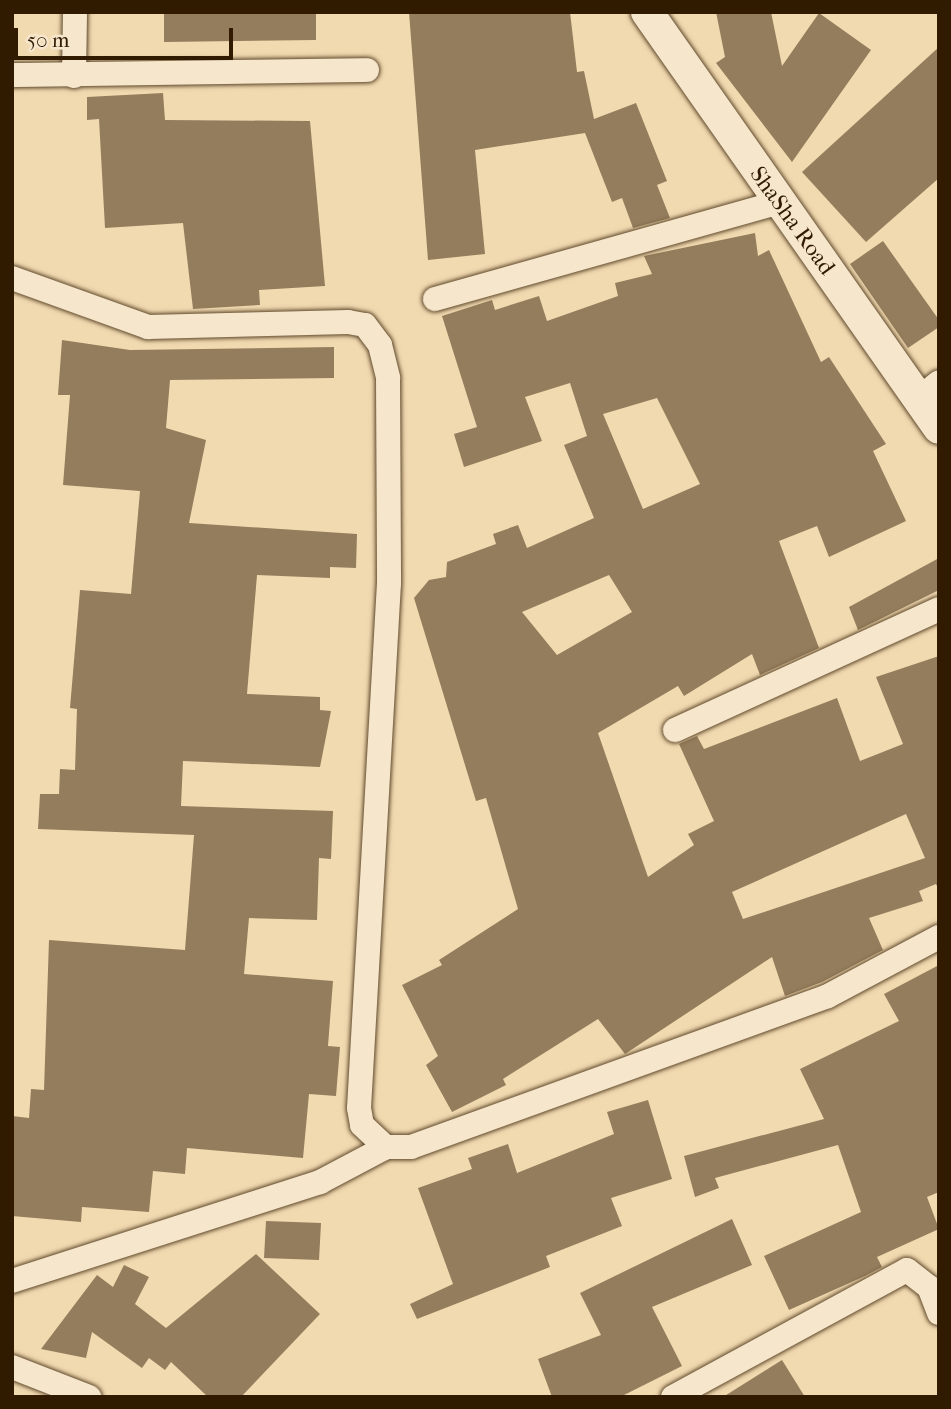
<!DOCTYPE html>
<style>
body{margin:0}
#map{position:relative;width:951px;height:1409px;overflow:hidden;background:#f1d9b0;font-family:"IM FELL French Canon",serif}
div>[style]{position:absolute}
.building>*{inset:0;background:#947d5c}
.roads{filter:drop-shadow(0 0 2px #604a2c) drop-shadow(0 0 2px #604a2c)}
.minor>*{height:24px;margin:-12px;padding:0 12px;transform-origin:12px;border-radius:12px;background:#f6e6cc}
.tertiary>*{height:32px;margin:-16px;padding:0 16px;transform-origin:16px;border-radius:16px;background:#f6e6cc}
span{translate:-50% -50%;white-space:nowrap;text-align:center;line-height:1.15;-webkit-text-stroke:7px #f6e6cc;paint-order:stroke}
.street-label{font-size:23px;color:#301a00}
.frame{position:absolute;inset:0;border:14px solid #301a00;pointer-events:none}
.scale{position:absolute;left:14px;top:28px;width:219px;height:32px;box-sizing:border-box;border:4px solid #301a00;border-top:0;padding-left:9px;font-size:21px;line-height:24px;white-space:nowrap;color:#301a00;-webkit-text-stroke:5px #f6e6cc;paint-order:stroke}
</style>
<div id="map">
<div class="building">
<i style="clip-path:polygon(164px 12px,316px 12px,316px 40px,164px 42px)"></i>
<i style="clip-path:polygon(409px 12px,570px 12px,577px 72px,584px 71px,594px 119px,636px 103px,667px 181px,657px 185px,670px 218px,633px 228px,622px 198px,612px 202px,585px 133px,475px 150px,485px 254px,428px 260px)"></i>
<i style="clip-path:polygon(716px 12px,771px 12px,782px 66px,819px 13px,871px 50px,792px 162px,716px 63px,725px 57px)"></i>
<i style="clip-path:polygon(939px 47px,939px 178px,866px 242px,802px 172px)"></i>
<i style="clip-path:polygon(163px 93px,165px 120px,310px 121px,325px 286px,259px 290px,260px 305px,193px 309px,183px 223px,105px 228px,99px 119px,87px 120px,87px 97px)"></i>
<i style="clip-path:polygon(evenodd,755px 233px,758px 256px,769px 250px,821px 362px,829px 357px,886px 444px,873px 451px,906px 521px,829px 557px,817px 526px,779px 541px,819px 648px,760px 675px,752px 654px,684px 696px,678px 686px,598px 733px,648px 877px,694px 845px,688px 834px,714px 821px,679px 744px,697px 736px,704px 749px,837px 698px,860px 761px,903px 744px,876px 677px,939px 656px,939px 890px,936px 884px,919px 891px,923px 901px,869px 918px,883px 950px,822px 982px,785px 996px,772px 957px,625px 1054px,598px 1019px,503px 1079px,506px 1085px,452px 1112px,426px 1065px,438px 1056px,402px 985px,442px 965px,439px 960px,518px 909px,486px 798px,476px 801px,414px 598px,429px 580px,446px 577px,447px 562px,496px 544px,493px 534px,518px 525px,527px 548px,594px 518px,564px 445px,587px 436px,570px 383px,525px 397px,542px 441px,464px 467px,454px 434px,477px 427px,442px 316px,492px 300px,495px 310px,539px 296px,547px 321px,618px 296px,615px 283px,652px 274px,644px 256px,755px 233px,657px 398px,700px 484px,643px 509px,603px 414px,657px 398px,755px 233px,609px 575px,632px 612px,557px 655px,522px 612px,609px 575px,755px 233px,906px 814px,925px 858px,743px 919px,732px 892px,906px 814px)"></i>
<i style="clip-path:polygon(883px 241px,939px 320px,939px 327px,908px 348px,850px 264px)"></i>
<i style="clip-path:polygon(62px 340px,130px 350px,334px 347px,334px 378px,170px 380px,166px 428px,206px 440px,189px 523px,357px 534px,356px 568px,330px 567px,330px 578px,257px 575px,247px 694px,320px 697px,320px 710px,331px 711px,320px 767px,183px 761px,181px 806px,333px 811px,331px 859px,319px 858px,317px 920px,249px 918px,244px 974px,333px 981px,328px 1046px,340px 1047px,336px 1096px,309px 1094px,303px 1158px,187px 1148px,185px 1174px,153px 1171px,149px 1212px,82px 1207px,81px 1222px,12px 1216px,12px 1116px,29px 1118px,31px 1089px,44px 1090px,49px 940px,185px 950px,194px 835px,38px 829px,40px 794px,59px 794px,60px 769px,75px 770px,77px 709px,70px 708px,80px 590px,131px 594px,140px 491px,63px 485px,70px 395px,58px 395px)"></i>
<i style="clip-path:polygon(939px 558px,939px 590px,858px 630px,849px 607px)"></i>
<i style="clip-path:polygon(939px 965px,939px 1192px,927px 1197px,939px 1229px,877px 1257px,882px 1267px,865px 1276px,789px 1310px,764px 1256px,861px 1212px,838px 1145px,715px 1178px,719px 1188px,695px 1197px,684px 1156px,824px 1119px,800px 1069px,899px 1021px,884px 994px)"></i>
<i style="clip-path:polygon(648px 1100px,672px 1179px,611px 1198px,622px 1226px,546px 1256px,550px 1267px,417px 1319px,410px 1304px,453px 1284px,418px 1188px,472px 1169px,468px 1158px,508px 1144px,517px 1173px,614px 1134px,607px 1112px)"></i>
<i style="clip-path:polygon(732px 1219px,752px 1265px,652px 1307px,682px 1366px,620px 1397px,552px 1397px,538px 1359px,601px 1335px,580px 1293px)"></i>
<i style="clip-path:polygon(266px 1221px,321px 1223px,319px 1260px,264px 1258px)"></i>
<i style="clip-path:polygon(256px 1254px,320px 1314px,241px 1397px,208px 1397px,171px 1362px,165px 1370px,149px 1358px,142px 1368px,92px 1332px,86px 1358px,41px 1349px,97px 1275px,113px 1287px,124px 1265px,149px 1277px,135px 1304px,166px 1328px)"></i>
<i style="clip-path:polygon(782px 1360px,805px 1397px,723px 1397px)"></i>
</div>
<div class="roads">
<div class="minor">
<i style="left:12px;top:75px;width:355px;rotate:-0.8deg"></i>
<i style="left:74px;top:76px;width:64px;rotate:-89.1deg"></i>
<i style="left:12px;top:278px;width:145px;rotate:19.8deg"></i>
<i style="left:148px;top:327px;width:200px;rotate:-1.4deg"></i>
<i style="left:348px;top:322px;width:17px;rotate:10deg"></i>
<i style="left:365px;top:325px;width:25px;rotate:53deg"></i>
<i style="left:380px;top:345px;width:34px;rotate:76deg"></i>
<i style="left:388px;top:378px;width:205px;rotate:89.7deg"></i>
<i style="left:389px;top:583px;width:526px;rotate:93.27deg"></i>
<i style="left:359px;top:1108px;width:17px;rotate:80deg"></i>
<i style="left:362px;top:1125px;width:33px;rotate:43deg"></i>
<i style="left:386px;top:1147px;width:25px"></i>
<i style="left:411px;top:1147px;width:443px;rotate:-19.9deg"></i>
<i style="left:828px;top:996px;width:126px;rotate:-28deg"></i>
<i style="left:435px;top:299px;width:354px;rotate:-15.7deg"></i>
<i style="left:922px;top:396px;width:22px;rotate:-39deg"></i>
<i style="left:675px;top:730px;width:290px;rotate:-24.6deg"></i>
<i style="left:12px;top:1281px;width:324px;rotate:-17.8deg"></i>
<i style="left:320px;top:1182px;width:75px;rotate:-27.9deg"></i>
<i style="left:12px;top:1367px;width:83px;rotate:21.3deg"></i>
<i style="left:673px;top:1397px;width:266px;rotate:-28.5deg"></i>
<i style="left:907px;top:1270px;width:28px;rotate:38deg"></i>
<i style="left:929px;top:1287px;width:28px;rotate:69deg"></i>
</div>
<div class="tertiary">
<i style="left:647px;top:12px;width:508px;rotate:54.93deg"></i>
</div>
</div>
<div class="street-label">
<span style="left:792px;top:221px;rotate:54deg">ShaSha Road</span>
</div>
<div class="frame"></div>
<div class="scale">50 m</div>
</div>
